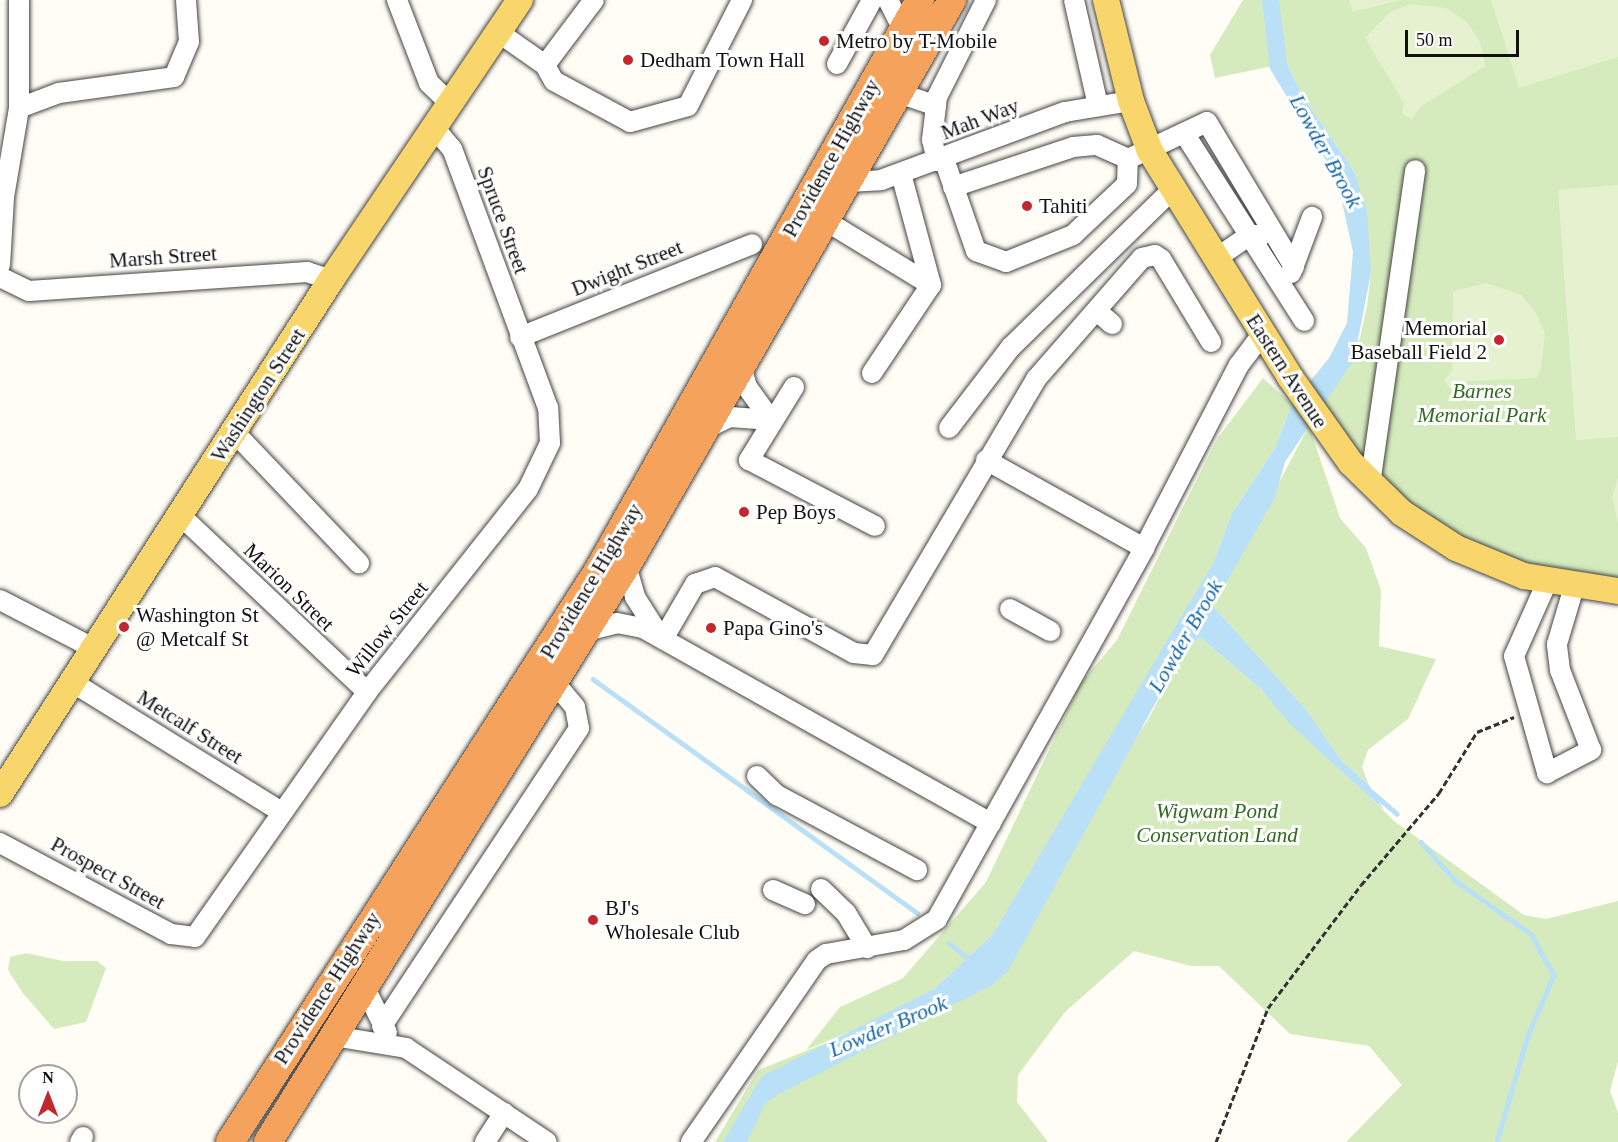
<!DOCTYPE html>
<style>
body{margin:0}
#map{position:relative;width:1618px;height:1142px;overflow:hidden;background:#fffdf5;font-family:"Times New Roman",serif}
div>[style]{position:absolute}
.green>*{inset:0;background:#d5ebbd}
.pitch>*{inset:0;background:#e6f2cf}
.water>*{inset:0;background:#b9e0f7}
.stream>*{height:4.5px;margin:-2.25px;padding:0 2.25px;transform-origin:2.25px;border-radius:2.25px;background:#b9e0f7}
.path>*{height:3px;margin-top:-1.5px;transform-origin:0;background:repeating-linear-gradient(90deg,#333 0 6px,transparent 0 9px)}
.roads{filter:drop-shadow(0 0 2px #444) drop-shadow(0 0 2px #444)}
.minor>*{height:20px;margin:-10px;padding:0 10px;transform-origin:10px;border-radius:10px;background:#fff}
.major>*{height:26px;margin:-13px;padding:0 13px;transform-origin:13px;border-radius:13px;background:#f9d66b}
.highway>*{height:28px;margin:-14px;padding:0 14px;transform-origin:14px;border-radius:14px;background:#f5a25d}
.dots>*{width:16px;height:16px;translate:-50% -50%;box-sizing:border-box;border:3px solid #fff;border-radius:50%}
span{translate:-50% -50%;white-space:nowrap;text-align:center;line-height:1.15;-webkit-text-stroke:6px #fff;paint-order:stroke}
.poi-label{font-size:21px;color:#111}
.left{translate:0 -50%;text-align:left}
.right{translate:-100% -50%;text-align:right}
.street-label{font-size:21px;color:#111}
.park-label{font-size:21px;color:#2f6b1f;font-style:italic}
.water-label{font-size:22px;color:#1768a6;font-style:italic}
.north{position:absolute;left:18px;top:1064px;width:60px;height:60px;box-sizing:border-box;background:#fff;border:2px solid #a0a0a0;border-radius:50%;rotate:0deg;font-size:16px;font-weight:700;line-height:24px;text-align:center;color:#111}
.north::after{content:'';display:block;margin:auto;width:21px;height:27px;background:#c4262e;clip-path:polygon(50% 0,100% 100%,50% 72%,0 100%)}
.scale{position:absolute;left:1405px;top:30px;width:114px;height:27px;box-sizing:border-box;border:3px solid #111;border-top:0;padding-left:8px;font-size:18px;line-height:21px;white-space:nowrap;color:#111;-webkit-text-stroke:4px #fff;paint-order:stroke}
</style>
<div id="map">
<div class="green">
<i style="clip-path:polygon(1243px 0,1618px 0,1618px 591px,1456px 548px,1317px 416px,1360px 338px,1367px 306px,1371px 273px,1354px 171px,1302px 95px,1287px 63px,1215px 78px,1210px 55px)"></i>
<i style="clip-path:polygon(1263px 378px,1292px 404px,1275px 448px,1232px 513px,1213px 563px,1158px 660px,993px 934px,934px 989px,893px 1014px,806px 1050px,840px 1007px,903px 978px,986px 882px,1081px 683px,1117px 640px,1217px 439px)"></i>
<i style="clip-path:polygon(1309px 426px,1340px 518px,1366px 548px,1381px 590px,1379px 646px,1436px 659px,1408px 719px,1368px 750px,1362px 767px,1369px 785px,1342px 761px,1305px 708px,1213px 606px)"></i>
<i style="clip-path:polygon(1200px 637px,1262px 690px,1394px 821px,1524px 915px,1546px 919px,1618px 901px,1618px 1061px,1610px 1091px,1618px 1113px,1618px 1142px,1346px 1142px,1402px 1085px,1369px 1046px,1290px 1034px,1219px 966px,1191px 966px,1134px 951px,1065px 1012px,1018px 1075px,1017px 1102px,1048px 1142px,715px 1142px,758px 1070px,976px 983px,1149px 718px,1182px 655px)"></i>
<i style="clip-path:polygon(26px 953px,63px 961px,97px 961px,106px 968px,86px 1022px,54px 1029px,22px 992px,8px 970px,10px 957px)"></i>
</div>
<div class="pitch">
<i style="clip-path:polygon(1349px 0,1400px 0,1353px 12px)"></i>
<i style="clip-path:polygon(1491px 0,1618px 0,1618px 57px,1519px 88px)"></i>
<i style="clip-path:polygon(1411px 4px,1446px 8px,1467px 22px,1480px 42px,1485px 66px,1420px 107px,1412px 119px,1402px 114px,1404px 103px,1365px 38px,1390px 12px)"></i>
<i style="clip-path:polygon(1618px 185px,1618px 437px,1576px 440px,1558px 190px)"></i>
<i style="clip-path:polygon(1487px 283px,1521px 295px,1536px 313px,1545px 334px,1541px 368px,1536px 378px,1467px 381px,1453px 392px,1444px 381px,1452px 370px,1453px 291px)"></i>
<i style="clip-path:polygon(1618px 478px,1618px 523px,1612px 497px)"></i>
</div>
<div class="water">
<i style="clip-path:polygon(1262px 0,1279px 0,1287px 63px,1302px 95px,1354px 171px,1367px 211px,1371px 273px,1354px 360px,1285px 462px,1275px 497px,1213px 606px,1305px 708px,1342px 761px,1369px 785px,1384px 810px,1290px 724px,1262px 690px,1200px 637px,1182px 655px,1008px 971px,992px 985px,777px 1095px,765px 1104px,747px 1142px,723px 1142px,762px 1076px,934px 989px,993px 934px,1213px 563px,1232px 513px,1275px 448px,1292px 404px,1329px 358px,1347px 323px,1353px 252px,1337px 179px,1270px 69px)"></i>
</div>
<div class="stream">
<i style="left:593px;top:679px;width:400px;rotate:35.8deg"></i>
<i style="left:1372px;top:792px;width:33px;rotate:41deg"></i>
<i style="left:1421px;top:842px;width:52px;rotate:48.1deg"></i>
<i style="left:1456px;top:881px;width:92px;rotate:35.2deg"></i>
<i style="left:1531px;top:934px;width:47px;rotate:60.7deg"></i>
<i style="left:1554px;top:975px;width:66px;rotate:113.1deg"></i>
<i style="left:1528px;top:1036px;width:110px;rotate:106.3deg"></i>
<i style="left:949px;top:943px;width:31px;rotate:38deg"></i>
</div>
<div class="path">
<i style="left:1216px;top:1142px;width:144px;rotate:-68.8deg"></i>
<i style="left:1268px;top:1008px;width:154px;rotate:-52.9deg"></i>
<i style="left:1361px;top:885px;width:121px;rotate:-49.7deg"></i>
<i style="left:1439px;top:793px;width:72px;rotate:-58.1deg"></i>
<i style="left:1477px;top:732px;width:40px;rotate:-22deg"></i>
</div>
<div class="roads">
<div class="minor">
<i style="left:397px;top:0;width:89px;rotate:68.9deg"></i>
<i style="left:429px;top:83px;width:28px;rotate:44deg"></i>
<i style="left:888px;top:0;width:33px;rotate:63deg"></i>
<i style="left:1074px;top:0;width:109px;rotate:77.2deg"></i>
<i style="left:498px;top:32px;width:57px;rotate:35.1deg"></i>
<i style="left:545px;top:65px;width:18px;rotate:61deg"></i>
<i style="left:554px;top:81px;width:86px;rotate:28.3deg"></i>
<i style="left:630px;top:122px;width:60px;rotate:-15.4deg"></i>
<i style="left:688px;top:106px;width:119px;rotate:-63deg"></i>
<i style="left:837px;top:64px;width:73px;rotate:-61.3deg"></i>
<i style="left:545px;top:65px;width:81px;rotate:-53deg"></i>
<i style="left:899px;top:93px;width:39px;rotate:19deg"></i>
<i style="left:19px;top:108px;width:43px;rotate:-20.6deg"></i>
<i style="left:59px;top:93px;width:116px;rotate:-7.9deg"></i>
<i style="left:174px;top:77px;width:38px;rotate:-67deg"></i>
<i style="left:189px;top:42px;width:42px;rotate:-94.1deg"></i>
<i style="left:1184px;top:133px;width:223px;rotate:57.4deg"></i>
<i style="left:944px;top:159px;width:97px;rotate:70.8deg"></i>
<i style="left:976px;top:251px;width:32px;rotate:20deg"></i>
<i style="left:1006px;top:262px;width:72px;rotate:-21.9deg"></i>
<i style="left:1073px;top:235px;width:74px;rotate:-43.4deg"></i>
<i style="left:1127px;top:184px;width:25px;rotate:-88deg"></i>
<i style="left:937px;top:161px;width:22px;rotate:-103deg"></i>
<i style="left:932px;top:140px;width:43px;rotate:-83.4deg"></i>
<i style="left:937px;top:97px;width:109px;rotate:-63.2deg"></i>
<i style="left:847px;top:182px;width:34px;rotate:-3deg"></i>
<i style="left:881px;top:180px;width:196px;rotate:-20.3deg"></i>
<i style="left:1065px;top:112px;width:67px;rotate:-9.5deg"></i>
<i style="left:953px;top:187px;width:126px;rotate:-18.4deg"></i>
<i style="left:1073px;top:147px;width:24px;rotate:-5deg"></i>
<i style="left:1097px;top:145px;width:34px;rotate:24deg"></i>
<i style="left:1128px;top:159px;width:87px;rotate:-25.1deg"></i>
<i style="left:1207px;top:122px;width:169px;rotate:59deg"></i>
<i style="left:826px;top:221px;width:123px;rotate:31.4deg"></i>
<i style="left:1215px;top:259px;width:42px;rotate:-34.4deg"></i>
<i style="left:1250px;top:235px;width:12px"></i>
<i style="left:0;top:265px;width:68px;rotate:-86.6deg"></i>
<i style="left:4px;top:197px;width:90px;rotate:-80.4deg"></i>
<i style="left:19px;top:108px;width:108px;rotate:-90deg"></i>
<i style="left:1291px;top:273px;width:60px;rotate:-69.4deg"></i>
<i style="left:0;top:277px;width:32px;rotate:26deg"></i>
<i style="left:29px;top:291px;width:279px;rotate:-3.9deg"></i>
<i style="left:307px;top:272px;width:25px;rotate:18deg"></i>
<i style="left:1097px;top:311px;width:20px;rotate:41deg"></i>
<i style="left:520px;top:337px;width:250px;rotate:-21.8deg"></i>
<i style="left:741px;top:366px;width:22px;rotate:74deg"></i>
<i style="left:747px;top:387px;width:41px;rotate:54deg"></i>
<i style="left:872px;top:373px;width:106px;rotate:-56.2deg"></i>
<i style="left:931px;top:285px;width:115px;rotate:-105.1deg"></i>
<i style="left:794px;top:387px;width:86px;rotate:121.7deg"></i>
<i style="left:749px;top:460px;width:142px;rotate:27.6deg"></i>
<i style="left:949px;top:428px;width:102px;rotate:-52.6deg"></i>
<i style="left:1011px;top:347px;width:225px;rotate:-44.3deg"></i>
<i style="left:705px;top:429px;width:28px;rotate:-26deg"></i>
<i style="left:730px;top:417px;width:41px;rotate:4.2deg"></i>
<i style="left:235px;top:433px;width:180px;rotate:46.4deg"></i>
<i style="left:986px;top:460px;width:181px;rotate:29.1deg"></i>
<i style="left:1370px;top:484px;width:317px;rotate:-81.8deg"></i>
<i style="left:180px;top:515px;width:257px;rotate:43.4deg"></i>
<i style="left:626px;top:565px;width:33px;rotate:74deg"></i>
<i style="left:635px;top:597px;width:45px;rotate:57.7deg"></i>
<i style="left:1547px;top:582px;width:81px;rotate:114deg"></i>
<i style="left:1514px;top:656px;width:122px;rotate:74.2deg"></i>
<i style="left:1547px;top:773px;width:50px;rotate:-27.6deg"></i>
<i style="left:1591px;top:750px;width:86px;rotate:-111.2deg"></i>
<i style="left:1560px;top:670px;width:26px;rotate:-97deg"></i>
<i style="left:1557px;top:644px;width:59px;rotate:-73.4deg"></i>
<i style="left:0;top:600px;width:107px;rotate:27.3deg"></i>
<i style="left:1010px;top:609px;width:46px;rotate:28.8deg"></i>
<i style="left:586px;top:631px;width:32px;rotate:-14deg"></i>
<i style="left:617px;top:623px;width:26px;rotate:11deg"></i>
<i style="left:643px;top:628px;width:399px;rotate:29.3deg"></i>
<i style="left:663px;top:639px;width:64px;rotate:-59.8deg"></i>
<i style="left:695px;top:584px;width:21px;rotate:-19deg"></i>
<i style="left:715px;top:577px;width:158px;rotate:28.7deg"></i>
<i style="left:854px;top:653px;width:19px;rotate:6deg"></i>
<i style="left:873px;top:655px;width:321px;rotate:-59.4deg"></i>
<i style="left:1036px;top:379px;width:161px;rotate:-48.8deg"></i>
<i style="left:1142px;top:258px;width:13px;rotate:-13deg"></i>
<i style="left:1155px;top:255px;width:7px;rotate:34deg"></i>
<i style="left:1161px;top:259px;width:97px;rotate:58.9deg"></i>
<i style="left:72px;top:682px;width:247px;rotate:31.8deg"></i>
<i style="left:757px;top:776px;width:28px;rotate:44deg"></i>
<i style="left:777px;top:795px;width:159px;rotate:28.2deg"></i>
<i style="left:0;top:843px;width:194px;rotate:28deg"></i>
<i style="left:171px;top:934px;width:24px;rotate:7deg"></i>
<i style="left:195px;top:937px;width:299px;rotate:-54.9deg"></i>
<i style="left:367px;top:692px;width:259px;rotate:-51.6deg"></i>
<i style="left:528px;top:489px;width:51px;rotate:-64.4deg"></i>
<i style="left:550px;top:443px;width:35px;rotate:-93deg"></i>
<i style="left:548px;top:408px;width:276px;rotate:-110.3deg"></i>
<i style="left:452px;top:149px;width:30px;rotate:-130deg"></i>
<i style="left:821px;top:889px;width:35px;rotate:44deg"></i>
<i style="left:846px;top:913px;width:41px;rotate:59deg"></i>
<i style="left:773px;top:890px;width:35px;rotate:24deg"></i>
<i style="left:364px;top:986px;width:52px;rotate:63.9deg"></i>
<i style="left:382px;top:1026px;width:357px;rotate:-56.5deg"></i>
<i style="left:579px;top:728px;width:21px;rotate:-101deg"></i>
<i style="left:575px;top:707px;width:31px;rotate:-130deg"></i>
<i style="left:333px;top:1036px;width:74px;rotate:9.3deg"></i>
<i style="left:406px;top:1048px;width:169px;rotate:33.7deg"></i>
<i style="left:80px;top:1142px;width:6px;rotate:-59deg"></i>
<i style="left:485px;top:1142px;width:35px;rotate:-57deg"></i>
<i style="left:691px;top:1142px;width:221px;rotate:-55.3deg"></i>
<i style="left:817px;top:960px;width:11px;rotate:-34deg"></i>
<i style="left:826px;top:954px;width:79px;rotate:-10.2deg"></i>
<i style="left:904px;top:940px;width:39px;rotate:-32deg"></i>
<i style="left:937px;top:919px;width:425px;rotate:-60.8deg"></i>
<i style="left:1144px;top:548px;width:206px;rotate:-62.6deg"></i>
<i style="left:1239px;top:365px;width:40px;rotate:-53deg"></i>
</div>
<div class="major">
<i style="left:1106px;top:0;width:104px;rotate:76.1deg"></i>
<i style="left:1131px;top:101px;width:53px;rotate:69.2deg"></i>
<i style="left:1150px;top:151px;width:266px;rotate:58.2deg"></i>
<i style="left:1290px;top:377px;width:105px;rotate:54.7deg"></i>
<i style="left:1351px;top:463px;width:71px;rotate:44.4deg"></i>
<i style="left:1402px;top:513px;width:64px;rotate:32.9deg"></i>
<i style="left:1456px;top:548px;width:74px;rotate:22.4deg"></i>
<i style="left:1524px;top:576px;width:95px;rotate:9.1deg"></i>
<i style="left:0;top:794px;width:611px;rotate:-57.22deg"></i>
<i style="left:331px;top:280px;width:338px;rotate:-56deg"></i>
</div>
<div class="highway">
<i style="left:230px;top:1142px;width:679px;rotate:-57.2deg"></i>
<i style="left:598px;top:571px;width:656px;rotate:-60.58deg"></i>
<i style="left:268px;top:1142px;width:690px;rotate:-58.15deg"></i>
<i style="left:632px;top:556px;width:642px;rotate:-60.08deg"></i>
</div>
</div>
<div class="dots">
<i style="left:824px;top:41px;background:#c4262e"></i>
<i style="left:628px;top:60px;background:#c4262e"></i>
<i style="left:1027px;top:206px;background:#c4262e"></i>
<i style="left:1499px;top:340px;background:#c4262e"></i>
<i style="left:744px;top:512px;background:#c4262e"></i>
<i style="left:124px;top:627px;background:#c4262e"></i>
<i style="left:711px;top:628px;background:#c4262e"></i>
<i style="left:593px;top:920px;background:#c4262e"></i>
</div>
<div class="poi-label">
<span class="left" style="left:836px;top:41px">Metro by T-Mobile</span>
<span class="left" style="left:640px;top:60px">Dedham Town Hall</span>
<span class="left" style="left:1039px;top:206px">Tahiti</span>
<span class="right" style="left:1487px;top:340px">Memorial<br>Baseball Field 2</span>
<span class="left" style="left:756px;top:512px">Pep Boys</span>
<span class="left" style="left:136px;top:627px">Washington St<br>@ Metcalf St</span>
<span class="left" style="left:723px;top:628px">Papa Gino's</span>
<span class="left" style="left:605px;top:920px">BJ's<br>Wholesale Club</span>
</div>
<div class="street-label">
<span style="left:980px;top:119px;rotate:-21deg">Mah Way</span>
<span style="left:831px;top:158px;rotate:-61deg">Providence Highway</span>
<span style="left:503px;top:220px;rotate:70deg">Spruce Street</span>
<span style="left:163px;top:257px;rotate:-4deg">Marsh Street</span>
<span style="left:627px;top:268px;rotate:-22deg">Dwight Street</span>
<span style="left:1287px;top:371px;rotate:57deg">Eastern Avenue</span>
<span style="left:258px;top:395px;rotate:-57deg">Washington Street</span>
<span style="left:591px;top:581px;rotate:-59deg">Providence Highway</span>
<span style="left:289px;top:587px;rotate:44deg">Marion Street</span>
<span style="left:387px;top:629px;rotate:-51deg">Willow Street</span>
<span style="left:190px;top:727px;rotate:32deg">Metcalf Street</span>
<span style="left:108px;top:873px;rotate:29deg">Prospect Street</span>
<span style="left:327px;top:988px;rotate:-57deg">Providence Highway</span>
</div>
<div class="park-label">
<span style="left:1482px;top:403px">Barnes<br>Memorial Park</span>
<span style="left:1217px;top:823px">Wigwam Pond<br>Conservation Land</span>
</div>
<div class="water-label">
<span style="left:1326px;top:151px;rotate:61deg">Lowder Brook</span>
<span style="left:1185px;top:636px;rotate:-60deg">Lowder Brook</span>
<span style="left:888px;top:1026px;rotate:-23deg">Lowder Brook</span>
</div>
<div class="north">N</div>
<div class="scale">50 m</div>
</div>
